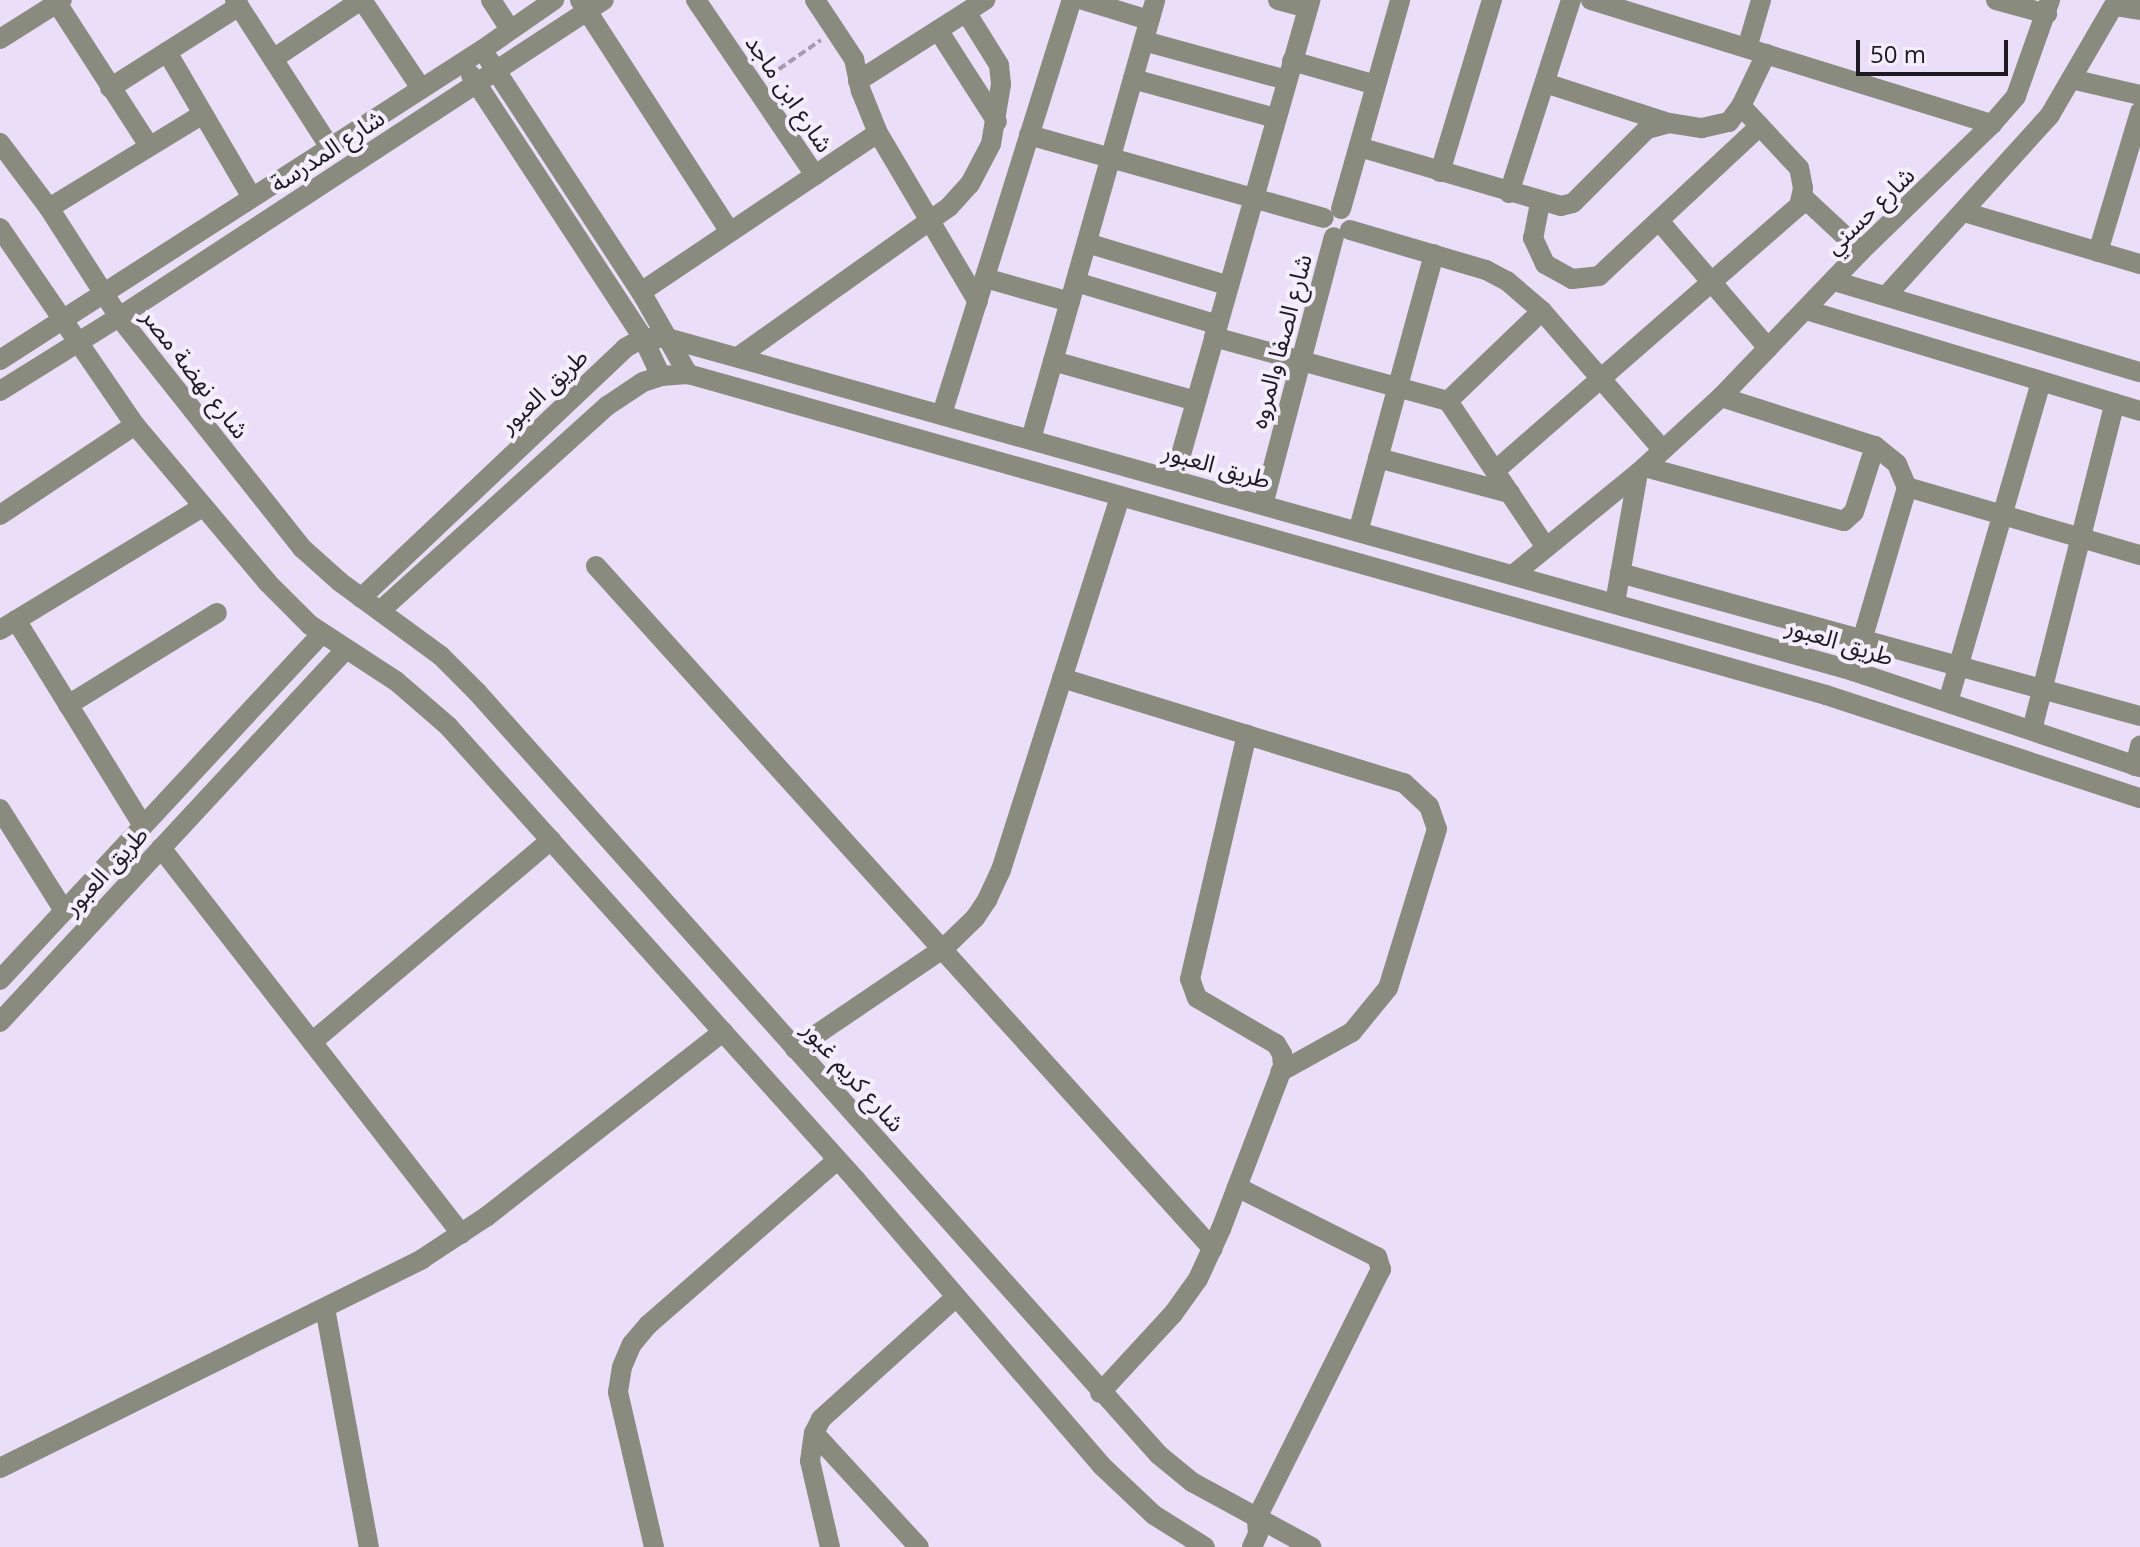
<!DOCTYPE html>
<meta charset="utf-8">
<style>
body{margin:0}
#map{position:relative;width:2140px;height:1547px;overflow:hidden;background:#eadef9;font-family:"Open Sans","Noto Sans Arabic",sans-serif}
div>[style]{position:absolute}
.path>*{height:4px;margin-top:-2px;transform-origin:0;background:repeating-linear-gradient(90deg,#a49bb0 0 8px,transparent 0 12px)}
.minor>*{height:20px;margin:-10px;padding:0 10px;transform-origin:10px;border-radius:10px;background:#898b7f}
.tertiary>*{height:20px;margin:-10px;padding:0 10px;transform-origin:10px;border-radius:10px;background:#898b7f}
span{translate:-50% -50%;white-space:nowrap;text-align:center;line-height:1.15;-webkit-text-stroke:8px #f5eefe;paint-order:stroke}
.street-label{font-size:24px;color:#1e1a23}
.scale{position:absolute;left:1856px;top:40px;width:152px;height:36px;box-sizing:border-box;border:4px solid #1e1a23;border-top:0;padding-left:10px;font-size:24px;line-height:28px;white-space:nowrap;color:#1e1a23;-webkit-text-stroke:6px #f5eefe;paint-order:stroke}
</style>
<div id="map">
<div class="path">
<i style="left:769px;top:76px;width:63px;rotate:-34.7deg"></i>
</div>
<div class="minor">
<i style="left:235px;top:0;width:174px;rotate:57.2deg"></i>
<i style="left:362px;top:0;width:106px;rotate:56.2deg"></i>
<i style="left:491px;top:0;width:35px;rotate:57deg"></i>
<i style="left:580px;top:0;width:276px;rotate:57.1deg"></i>
<i style="left:696px;top:0;width:212px;rotate:55.8deg"></i>
<i style="left:815px;top:0;width:71px;rotate:56.5deg"></i>
<i style="left:854px;top:59px;width:33px;rotate:78deg"></i>
<i style="left:861px;top:91px;width:45px;rotate:68deg"></i>
<i style="left:878px;top:133px;width:196px;rotate:59.4deg"></i>
<i style="left:1083px;top:0;width:69px;rotate:16.9deg"></i>
<i style="left:1278px;top:0;width:30px;rotate:15deg"></i>
<i style="left:1591px;top:0;width:420px;rotate:17.2deg"></i>
<i style="left:1996px;top:0;width:53px;rotate:15.4deg"></i>
<i style="left:57px;top:3px;width:170px;rotate:57.2deg"></i>
<i style="left:2116px;top:6px;width:24px;rotate:9deg"></i>
<i style="left:938px;top:30px;width:109px;rotate:57.3deg"></i>
<i style="left:0;top:39px;width:73px;rotate:-32.2deg"></i>
<i style="left:1144px;top:41px;width:148px;rotate:15.3deg"></i>
<i style="left:1747px;top:48px;width:50px;rotate:-73.7deg"></i>
<i style="left:167px;top:52px;width:167px;rotate:59.7deg"></i>
<i style="left:273px;top:59px;width:106px;rotate:-33.8deg"></i>
<i style="left:489px;top:60px;width:277px;rotate:56.8deg"></i>
<i style="left:641px;top:292px;width:95px;rotate:60.2deg"></i>
<i style="left:1292px;top:61px;width:87px;rotate:15.9deg"></i>
<i style="left:471px;top:75px;width:314px;rotate:56.8deg"></i>
<i style="left:643px;top:338px;width:42px;rotate:64.7deg"></i>
<i style="left:1133px;top:79px;width:148px;rotate:15.3deg"></i>
<i style="left:2071px;top:79px;width:71px;rotate:13.1deg"></i>
<i style="left:858px;top:81px;width:151px;rotate:-32.5deg"></i>
<i style="left:1545px;top:83px;width:130px;rotate:17.9deg"></i>
<i style="left:110px;top:88px;width:153px;rotate:-32.4deg"></i>
<i style="left:1029px;top:135px;width:306px;rotate:15.7deg"></i>
<i style="left:1359px;top:147px;width:210px;rotate:16.3deg"></i>
<i style="left:1561px;top:206px;width:12px;rotate:-14deg"></i>
<i style="left:1573px;top:203px;width:105px;rotate:-45deg"></i>
<i style="left:1647px;top:129px;width:23px;rotate:-15deg"></i>
<i style="left:1669px;top:123px;width:33px;rotate:9deg"></i>
<i style="left:1702px;top:128px;width:28px;rotate:-13deg"></i>
<i style="left:1729px;top:122px;width:20px;rotate:-53deg"></i>
<i style="left:1741px;top:106px;width:58px;rotate:-64.3deg"></i>
<i style="left:1440px;top:172px;width:180px;rotate:-73.2deg"></i>
<i style="left:1509px;top:193px;width:203px;rotate:-72.2deg"></i>
<i style="left:1803px;top:197px;width:79px;rotate:43deg"></i>
<i style="left:1540px;top:203px;width:36px;rotate:101deg"></i>
<i style="left:1533px;top:238px;width:29px;rotate:65deg"></i>
<i style="left:1545px;top:264px;width:31px;rotate:29deg"></i>
<i style="left:1572px;top:279px;width:27px;rotate:-6deg"></i>
<i style="left:1599px;top:276px;width:220px;rotate:-43deg"></i>
<i style="left:49px;top:208px;width:180px;rotate:-31.4deg"></i>
<i style="left:1341px;top:209px;width:217px;rotate:-74.2deg"></i>
<i style="left:1964px;top:212px;width:184px;rotate:16.5deg"></i>
<i style="left:1660px;top:222px;width:166px;rotate:49.4deg"></i>
<i style="left:1350px;top:230px;width:142px;rotate:16.4deg"></i>
<i style="left:1486px;top:270px;width:24px;rotate:28deg"></i>
<i style="left:1507px;top:281px;width:46px;rotate:40.6deg"></i>
<i style="left:1542px;top:311px;width:184px;rotate:49deg"></i>
<i style="left:1087px;top:243px;width:148px;rotate:16.8deg"></i>
<i style="left:2098px;top:252px;width:146px;rotate:-73.3deg"></i>
<i style="left:985px;top:278px;width:88px;rotate:15.8deg"></i>
<i style="left:1834px;top:281px;width:319px;rotate:16.6deg"></i>
<i style="left:1076px;top:282px;width:148px;rotate:16.8deg"></i>
<i style="left:641px;top:292px;width:285px;rotate:-33.9deg"></i>
<i style="left:1886px;top:296px;width:244px;rotate:-47.8deg"></i>
<i style="left:2050px;top:115px;width:133px;rotate:-59.8deg"></i>
<i style="left:1806px;top:310px;width:349px;rotate:16.8deg"></i>
<i style="left:1214px;top:337px;width:243px;rotate:15.3deg"></i>
<i style="left:1448px;top:401px;width:174px;rotate:56.2deg"></i>
<i style="left:738px;top:357px;width:259px;rotate:-35.4deg"></i>
<i style="left:949px;top:207px;width:31px;rotate:-48deg"></i>
<i style="left:970px;top:184px;width:45px;rotate:-62.3deg"></i>
<i style="left:991px;top:144px;width:61px;rotate:-80.5deg"></i>
<i style="left:1001px;top:84px;width:19px;rotate:-96deg"></i>
<i style="left:999px;top:65px;width:62px;rotate:-121.9deg"></i>
<i style="left:0;top:360px;width:573px;rotate:-32.75deg"></i>
<i style="left:482px;top:50px;width:88px;rotate:-34.8deg"></i>
<i style="left:1053px;top:361px;width:148px;rotate:15.6deg"></i>
<i style="left:0;top:391px;width:140px;rotate:-31.9deg"></i>
<i style="left:119px;top:317px;width:579px;rotate:-33.17deg"></i>
<i style="left:1721px;top:397px;width:162px;rotate:17.7deg"></i>
<i style="left:1875px;top:446px;width:28px;rotate:39deg"></i>
<i style="left:1897px;top:464px;width:25px;rotate:67deg"></i>
<i style="left:1907px;top:487px;width:243px;rotate:16.3deg"></i>
<i style="left:1448px;top:401px;width:130px;rotate:-43.8deg"></i>
<i style="left:942px;top:414px;width:434px;rotate:-72.6deg"></i>
<i style="left:1031px;top:439px;width:456px;rotate:-74.2deg"></i>
<i style="left:1378px;top:458px;width:137px;rotate:14.9deg"></i>
<i style="left:1645px;top:467px;width:206px;rotate:15.2deg"></i>
<i style="left:1844px;top:521px;width:13px;rotate:-42deg"></i>
<i style="left:1854px;top:512px;width:69px;rotate:-72.3deg"></i>
<i style="left:1496px;top:470px;width:402px;rotate:-41.1deg"></i>
<i style="left:1799px;top:206px;width:18px;rotate:-77deg"></i>
<i style="left:1803px;top:188px;width:20px;rotate:-101deg"></i>
<i style="left:1799px;top:168px;width:85px;rotate:-133.1deg"></i>
<i style="left:1174px;top:479px;width:498px;rotate:-74.1deg"></i>
<i style="left:1263px;top:505px;width:277px;rotate:-75.2deg"></i>
<i style="left:0;top:515px;width:162px;rotate:-33.7deg"></i>
<i style="left:1358px;top:532px;width:288px;rotate:-74.7deg"></i>
<i style="left:596px;top:566px;width:920px;rotate:47.91deg"></i>
<i style="left:1620px;top:573px;width:539px;rotate:15.38deg"></i>
<i style="left:1514px;top:574px;width:160px;rotate:-39.2deg"></i>
<i style="left:1638px;top:473px;width:113px;rotate:-42.5deg"></i>
<i style="left:1721px;top:397px;width:202px;rotate:-46.2deg"></i>
<i style="left:1861px;top:251px;width:182px;rotate:-44.1deg"></i>
<i style="left:1992px;top:124px;width:37px;rotate:-49deg"></i>
<i style="left:2016px;top:96px;width:102px;rotate:-70.5deg"></i>
<i style="left:1615px;top:603px;width:132px;rotate:-80deg"></i>
<i style="left:16px;top:620px;width:240px;rotate:58.3deg"></i>
<i style="left:0;top:630px;width:237px;rotate:-31.3deg"></i>
<i style="left:1853px;top:671px;width:192px;rotate:-73.6deg"></i>
<i style="left:1062px;top:678px;width:358px;rotate:17.1deg"></i>
<i style="left:1404px;top:783px;width:34px;rotate:43deg"></i>
<i style="left:1429px;top:806px;width:24px;rotate:71deg"></i>
<i style="left:1437px;top:829px;width:166px;rotate:107.1deg"></i>
<i style="left:1388px;top:988px;width:57px;rotate:129.3deg"></i>
<i style="left:1352px;top:1032px;width:82px;rotate:150.9deg"></i>
<i style="left:1948px;top:702px;width:334px;rotate:-73.8deg"></i>
<i style="left:68px;top:705px;width:175px;rotate:-31.7deg"></i>
<i style="left:2032px;top:730px;width:337px;rotate:-75.8deg"></i>
<i style="left:2135px;top:766px;width:21px;rotate:-76deg"></i>
<i style="left:0;top:809px;width:118px;rotate:57.8deg"></i>
<i style="left:161px;top:848px;width:489px;rotate:52.1deg"></i>
<i style="left:312px;top:1042px;width:313px;rotate:-40.2deg"></i>
<i style="left:795px;top:1049px;width:180px;rotate:-34.1deg"></i>
<i style="left:944px;top:948px;width:43px;rotate:-44.1deg"></i>
<i style="left:975px;top:918px;width:22px;rotate:-56deg"></i>
<i style="left:987px;top:900px;width:33px;rotate:-65deg"></i>
<i style="left:1001px;top:870px;width:392px;rotate:-72.3deg"></i>
<i style="left:1237px;top:1187px;width:157px;rotate:26.6deg"></i>
<i style="left:1377px;top:1257px;width:13px;rotate:72deg"></i>
<i style="left:1381px;top:1269px;width:278px;rotate:116.5deg"></i>
<i style="left:325px;top:1308px;width:243px;rotate:79.6deg"></i>
<i style="left:1100px;top:1393px;width:108px;rotate:-47.3deg"></i>
<i style="left:1173px;top:1314px;width:43px;rotate:-54.5deg"></i>
<i style="left:1198px;top:1279px;width:55px;rotate:-65.3deg"></i>
<i style="left:1221px;top:1229px;width:173px;rotate:-69.1deg"></i>
<i style="left:1283px;top:1067px;width:13px;rotate:-94deg"></i>
<i style="left:1282px;top:1054px;width:12px;rotate:-121deg"></i>
<i style="left:1276px;top:1044px;width:91px;rotate:-149.8deg"></i>
<i style="left:1197px;top:998px;width:20px;rotate:-110deg"></i>
<i style="left:1190px;top:979px;width:251px;rotate:-76.9deg"></i>
<i style="left:814px;top:1433px;width:155px;rotate:47.4deg"></i>
<i style="left:0;top:1468px;width:471px;rotate:-26.3deg"></i>
<i style="left:422px;top:1259px;width:77px;rotate:-33.3deg"></i>
<i style="left:486px;top:1217px;width:301px;rotate:-38deg"></i>
<i style="left:654px;top:1547px;width:159px;rotate:-103.1deg"></i>
<i style="left:618px;top:1392px;width:25px;rotate:-81deg"></i>
<i style="left:622px;top:1367px;width:25px;rotate:-67deg"></i>
<i style="left:632px;top:1344px;width:25px;rotate:-50deg"></i>
<i style="left:648px;top:1325px;width:251px;rotate:-41.1deg"></i>
<i style="left:830px;top:1547px;width:88px;rotate:-103.1deg"></i>
<i style="left:810px;top:1461px;width:28px;rotate:-82deg"></i>
<i style="left:814px;top:1433px;width:16px;rotate:-63deg"></i>
<i style="left:821px;top:1419px;width:182px;rotate:-42.1deg"></i>
</div>
<div class="tertiary">
<i style="left:0;top:143px;width:81px;rotate:53deg"></i>
<i style="left:49px;top:208px;width:130px;rotate:57.3deg"></i>
<i style="left:119px;top:317px;width:295px;rotate:51.6deg"></i>
<i style="left:302px;top:548px;width:51px;rotate:41.8deg"></i>
<i style="left:340px;top:582px;width:125px;rotate:36.2deg"></i>
<i style="left:441px;top:656px;width:51px;rotate:45deg"></i>
<i style="left:477px;top:692px;width:1023px;rotate:48.21deg"></i>
<i style="left:1159px;top:1455px;width:43px;rotate:39.3deg"></i>
<i style="left:1192px;top:1482px;width:136px;rotate:28.6deg"></i>
<i style="left:0;top:228px;width:239px;rotate:55.6deg"></i>
<i style="left:135px;top:425px;width:205px;rotate:49.9deg"></i>
<i style="left:267px;top:582px;width:61px;rotate:45deg"></i>
<i style="left:310px;top:625px;width:103px;rotate:33.1deg"></i>
<i style="left:396px;top:681px;width:69px;rotate:40.9deg"></i>
<i style="left:448px;top:726px;width:610px;rotate:48.05deg"></i>
<i style="left:856px;top:1180px;width:377px;rotate:49.3deg"></i>
<i style="left:1102px;top:1466px;width:71px;rotate:43.3deg"></i>
<i style="left:1154px;top:1515px;width:60px;rotate:32.1deg"></i>
<i style="left:361px;top:598px;width:364px;rotate:-43.4deg"></i>
<i style="left:625px;top:348px;width:21px;rotate:-29deg"></i>
<i style="left:643px;top:338px;width:24px"></i>
<i style="left:667px;top:338px;width:1232px;rotate:15.68deg"></i>
<i style="left:1853px;top:671px;width:303px;rotate:18.5deg"></i>
<i style="left:380px;top:611px;width:306px;rotate:-42.1deg"></i>
<i style="left:607px;top:406px;width:43px;rotate:-33.7deg"></i>
<i style="left:643px;top:382px;width:19px;rotate:-18deg"></i>
<i style="left:661px;top:376px;width:27px;rotate:-4deg"></i>
<i style="left:688px;top:374px;width:1182px;rotate:15.75deg"></i>
<i style="left:1826px;top:695px;width:330px;rotate:18.2deg"></i>
<i style="left:0;top:980px;width:473px;rotate:-47.1deg"></i>
<i style="left:0;top:1022px;width:509px;rotate:-47.15deg"></i>
<i style="left:1252px;top:1547px;width:14px;rotate:-65deg"></i>
<i style="left:1258px;top:1534px;width:16px;rotate:-94deg"></i>
</div>
<div class="street-label">
<span style="left:790px;top:93px;rotate:56deg">شارع ابن ماجد</span>
<span style="left:327px;top:150px;rotate:-33deg">شارع المدرسة</span>
<span style="left:1869px;top:210px;rotate:-44deg">شارع حسني</span>
<span style="left:1280px;top:341px;rotate:-75deg">شارع الصفا والمروه</span>
<span style="left:196px;top:373px;rotate:52deg">شارع نهضة مصر</span>
<span style="left:543px;top:390px;rotate:-43deg">طريق العبور</span>
<span style="left:1217px;top:465px;rotate:16deg">طريق العبور</span>
<span style="left:1840px;top:641px;rotate:17deg">طريق العبور</span>
<span style="left:105px;top:870px;rotate:-47deg">طريق العبور</span>
<span style="left:854px;top:1076px;rotate:48deg">شارع كريم غبور</span>
</div>
<div class="scale">50 m</div>
</div>
